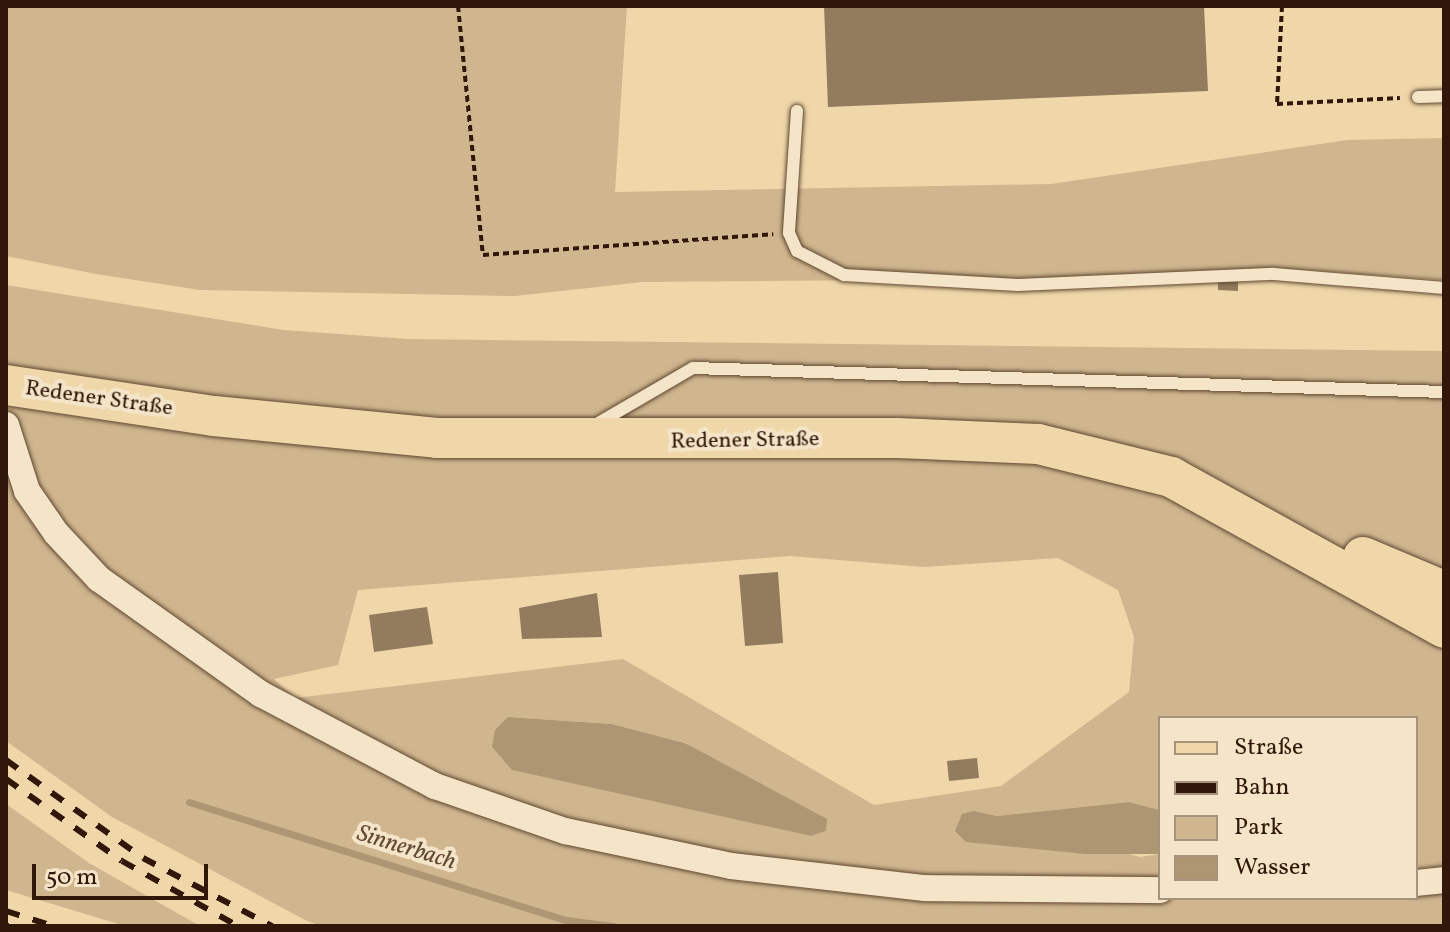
<!DOCTYPE html>
<meta charset="utf-8">
<style>
body{margin:0}
#map{position:relative;width:1450px;height:932px;overflow:hidden;background:#efd7aa;font-family:Vollkorn,serif}
div>[style]{position:absolute}
.green>*{inset:0;background:#cfb68f}
.water>*{inset:0;background:#ae9673}
.stream>*{height:7px;margin:-3.5px;padding:0 3.5px;transform-origin:3.5px;border-radius:3.5px;background:#ae9673}
.building>*{inset:0;background:#937b5d}
.path>*{height:4px;margin-top:-2px;transform-origin:0;background:repeating-linear-gradient(90deg,#301709 0 6px,transparent 0 10px)}
.roads{filter:drop-shadow(0 0 2px #604731) drop-shadow(0 0 2px #604731)}
.lane>*{height:12px;margin:-6px;padding:0 6px;transform-origin:6px;border-radius:6px;background:#f5e5c8}
.street>*{height:26px;margin:-13px;padding:0 13px;transform-origin:13px;border-radius:13px;background:#f5e5c8}
.primary>*{height:40px;margin:-20px;padding:0 20px;transform-origin:20px;border-radius:20px;background:#efd7aa}
.rail>*{height:6px;margin-top:-3px;transform-origin:0;background:repeating-linear-gradient(90deg,#301709 0 14px,transparent 0 28px)}
span{translate:-50% -50%;white-space:nowrap;text-align:center;line-height:1.15;-webkit-text-stroke:8px #f5e5c8;paint-order:stroke}
.street-label{font-size:22px;color:#301709}
.water-label{font-size:24px;color:#624a33;font-style:italic}
.frame{position:absolute;inset:0;border:8px solid #301709;pointer-events:none}
.legend{position:absolute;left:1158px;top:716px;width:260px;height:184px;box-sizing:border-box;background:#f5e5c8;border:2px solid #a6937c;margin:0;padding:10px 14px;list-style:none;font-size:24px;color:#301709}
.legend li{display:flex;align-items:center;gap:16px;height:40px}
.legend b{width:40px;border:2px solid #a6937c}
.scale{position:absolute;left:32px;top:864px;width:176px;height:36px;box-sizing:border-box;border:4px solid #301709;border-top:0;padding-left:10px;font-size:24px;line-height:28px;white-space:nowrap;color:#301709;-webkit-text-stroke:6px #f5e5c8;paint-order:stroke}
</style>
<div id="map">
<div class="green">
<i style="clip-path:polygon(6px 6px,627px 6px,615px 192px,1051px 184px,1347px 140px,1444px 138px,1444px 280px,1277px 268px,1023px 279px,643px 282px,515px 296px,200px 290px,96px 274px,6px 256px)"></i>
<i style="clip-path:polygon(evenodd,6px 285px,284px 330px,408px 339px,1444px 351px,1444px 926px,321px 926px,305px 920px,112px 817px,6px 741px,6px 285px,790px 556px,924px 567px,1058px 558px,1118px 590px,1134px 637px,1129px 692px,1001px 786px,874px 805px,623px 659px,295px 698px,274px 679px,338px 665px,358px 590px,790px 556px,6px 285px,508px 717px,612px 724px,686px 743px,826px 831px,811px 836px,513px 770px,492px 747px,508px 717px,6px 285px,1160px 718px,1416px 718px,1416px 898px,1160px 898px,1160px 854px,1140px 857px,974px 811px,997px 816px,1129px 802px,1160px 810px,1160px 718px)"></i>
<i style="clip-path:polygon(6px 804px,89px 863px,200px 926px,125px 926px,6px 890px)"></i>
</div>
<div class="water">
<i style="clip-path:polygon(508px 717px,612px 724px,685px 743px,827px 819px,826px 831px,811px 836px,512px 770px,492px 747px,495px 730px)"></i>
<i style="clip-path:polygon(1129px 802px,1160px 810px,1160px 854px,1085px 854px,966px 842px,955px 831px,962px 814px,974px 811px,997px 816px)"></i>
</div>
<div class="stream">
<i style="left:189px;top:802px;width:395px;rotate:17.4deg"></i>
<i style="left:566px;top:920px;width:47px;rotate:7.3deg"></i>
</div>
<div class="building">
<i style="clip-path:polygon(824px 6px,1204px 6px,1208px 91px,828px 107px)"></i>
<i style="clip-path:polygon(1218px 281px,1238px 282px,1238px 291px,1218px 290px)"></i>
<i style="clip-path:polygon(778px 572px,783px 643px,745px 646px,739px 575px)"></i>
<i style="clip-path:polygon(597px 593px,602px 637px,522px 639px,519px 608px)"></i>
<i style="clip-path:polygon(427px 607px,433px 644px,374px 652px,369px 615px)"></i>
<i style="clip-path:polygon(977px 758px,979px 778px,949px 781px,947px 761px)"></i>
</div>
<div class="path">
<i style="left:458px;top:6px;width:250px;rotate:84.3deg"></i>
<i style="left:483px;top:255px;width:291px;rotate:-4.1deg"></i>
<i style="left:1282px;top:6px;width:98px;rotate:92.9deg"></i>
<i style="left:1277px;top:104px;width:123px;rotate:-2.8deg"></i>
</div>
<div class="roads">
<div class="lane">
<i style="left:1418px;top:97px;width:26px;rotate:-2deg"></i>
<i style="left:797px;top:111px;width:122px;rotate:93.8deg"></i>
<i style="left:789px;top:233px;width:20px;rotate:66deg"></i>
<i style="left:797px;top:251px;width:53px;rotate:27.1deg"></i>
<i style="left:844px;top:275px;width:174px;rotate:3.3deg"></i>
<i style="left:1018px;top:285px;width:256px;rotate:-2.5deg"></i>
<i style="left:1274px;top:274px;width:171px;rotate:4.7deg"></i>
<i style="left:595px;top:425px;width:113px;rotate:-30.2deg"></i>
<i style="left:693px;top:368px;width:751px;rotate:1.83deg"></i>
</div>
<div class="street">
<i style="left:6px;top:425px;width:69px;rotate:72.3deg"></i>
<i style="left:27px;top:491px;width:51px;rotate:55.4deg"></i>
<i style="left:56px;top:533px;width:63px;rotate:46.9deg"></i>
<i style="left:99px;top:579px;width:199px;rotate:35.4deg"></i>
<i style="left:261px;top:694px;width:197px;rotate:27.9deg"></i>
<i style="left:435px;top:786px;width:138px;rotate:19.1deg"></i>
<i style="left:565px;top:831px;width:170px;rotate:11.9deg"></i>
<i style="left:731px;top:866px;width:195px;rotate:6.5deg"></i>
<i style="left:925px;top:888px;width:235px;rotate:0.5deg"></i>
<i style="left:1416px;top:883px;width:28px;rotate:-6deg"></i>
</div>
<div class="primary">
<i style="left:6px;top:385px;width:210px;rotate:8.5deg"></i>
<i style="left:214px;top:416px;width:224px;rotate:5.6deg"></i>
<i style="left:437px;top:438px;width:460px"></i>
<i style="left:897px;top:438px;width:141px;rotate:2.4deg"></i>
<i style="left:1038px;top:444px;width:137px;rotate:13.9deg"></i>
<i style="left:1171px;top:477px;width:312px;rotate:28.9deg"></i>
<i style="left:1363px;top:557px;width:88px;rotate:22.8deg"></i>
</div>
</div>
<div class="rail">
<i style="left:6px;top:760px;width:168px;rotate:35.6deg"></i>
<i style="left:143px;top:858px;width:146px;rotate:27.8deg"></i>
<i style="left:6px;top:779px;width:142px;rotate:35.3deg"></i>
<i style="left:122px;top:861px;width:133px;rotate:29.3deg"></i>
<i style="left:6px;top:911px;width:49px;rotate:17.7deg"></i>
<i style="left:6px;top:925px;width:2px;rotate:27deg"></i>
</div>
<div class="street-label">
<span style="left:99px;top:399px;rotate:8deg">Redener Straße</span>
<span style="left:745px;top:441px;rotate:-1deg">Redener Straße</span>
</div>
<div class="water-label">
<span style="left:406px;top:849px;rotate:17deg">Sinnerbach</span>
</div>
<div class="frame"></div>
<ul class="legend">
<li><b style="height:10px;background:#efd7aa"></b>Straße</li>
<li><b style="height:10px;background:#301709"></b>Bahn</li>
<li><b style="height:22px;background:#cfb68f"></b>Park</li>
<li><b style="height:22px;background:#ae9673"></b>Wasser</li>
</ul>
<div class="scale">50 m</div>
</div>
